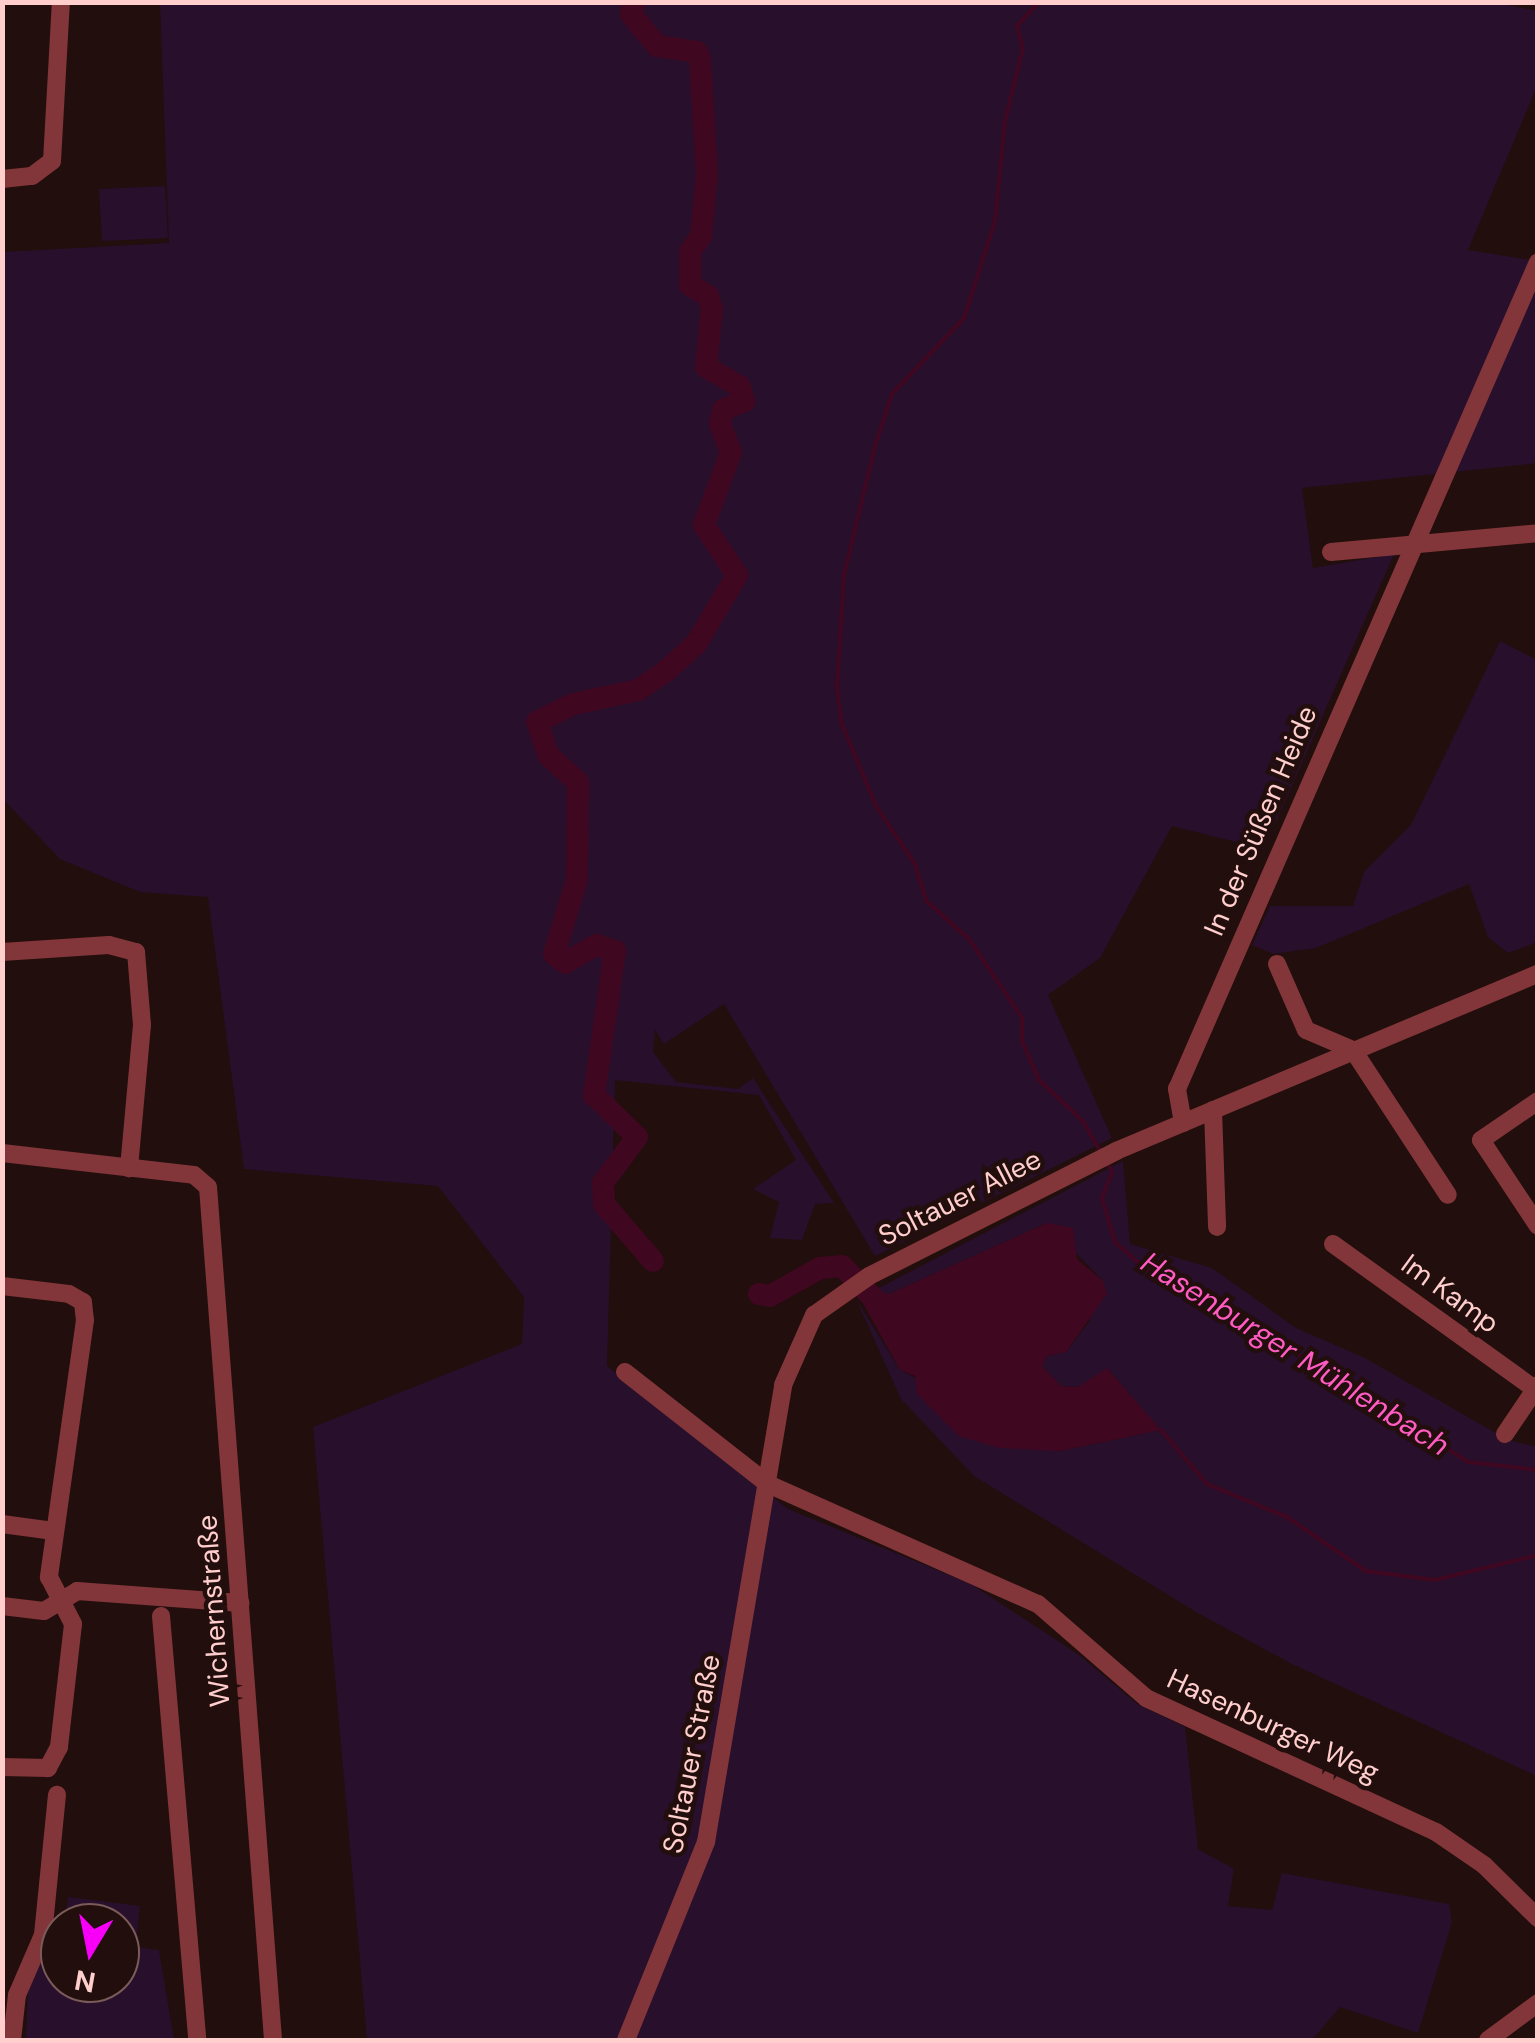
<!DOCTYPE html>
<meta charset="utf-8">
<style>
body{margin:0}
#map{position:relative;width:1540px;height:2043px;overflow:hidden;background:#220e0c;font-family:"DM Sans",sans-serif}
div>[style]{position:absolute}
.green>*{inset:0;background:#280f2c}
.water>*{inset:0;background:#400721}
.stream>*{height:4px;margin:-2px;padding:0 2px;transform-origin:2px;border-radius:2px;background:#400721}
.river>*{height:22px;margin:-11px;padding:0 11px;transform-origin:11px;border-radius:11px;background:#400721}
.minor>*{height:18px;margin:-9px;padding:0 9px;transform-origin:9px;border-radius:9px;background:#82363a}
span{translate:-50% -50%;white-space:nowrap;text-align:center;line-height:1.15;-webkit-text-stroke:9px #220e0c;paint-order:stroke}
.street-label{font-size:28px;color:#ffcecd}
.water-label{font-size:30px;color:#ff5bc3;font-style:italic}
.frame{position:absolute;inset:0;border:5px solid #ffcecd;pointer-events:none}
.north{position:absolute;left:40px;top:1903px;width:100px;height:100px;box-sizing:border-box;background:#220e0c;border:2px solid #7a5b59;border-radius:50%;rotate:190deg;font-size:28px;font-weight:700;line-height:40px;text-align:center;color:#ffcecd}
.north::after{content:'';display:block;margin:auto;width:35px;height:45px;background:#f800f7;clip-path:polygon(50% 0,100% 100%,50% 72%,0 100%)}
</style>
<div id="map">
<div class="green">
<i style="clip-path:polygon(1494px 2px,1537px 11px,1537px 86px,1468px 250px,1537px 261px,1537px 463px,1302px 488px,1313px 568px,1394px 554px,1264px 849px,1172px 826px,1100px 958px,1048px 995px,1112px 1138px,875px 1256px,724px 1004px,664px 1044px,655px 1030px,653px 1052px,676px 1082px,738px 1089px,753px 1078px,834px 1203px,815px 1204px,802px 1240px,770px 1238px,779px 1202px,753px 1189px,796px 1160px,759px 1095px,615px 1080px,607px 1366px,788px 1509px,971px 1584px,1079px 1655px,1137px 1704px,1185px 1727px,1198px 1849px,1234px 1869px,1228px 1906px,1272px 1910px,1282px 1873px,1449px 1904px,1452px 1922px,1418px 2033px,1340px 2007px,1312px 2040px,367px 2040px,313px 1427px,522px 1344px,524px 1297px,438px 1186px,244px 1169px,208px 897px,140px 892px,60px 859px,3px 799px,3px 252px,169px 243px,160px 3px)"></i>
<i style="clip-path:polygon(165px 186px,168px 238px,102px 241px,99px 189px)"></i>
<i style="clip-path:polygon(1500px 641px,1537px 660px,1537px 942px,1508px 953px,1488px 937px,1469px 884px,1316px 948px,1273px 954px,1252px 945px,1270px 906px,1353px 906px,1364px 872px,1411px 825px)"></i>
<i style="clip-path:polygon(1123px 1161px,1130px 1244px,1212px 1268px,1296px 1328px,1365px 1358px,1508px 1440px,1537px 1447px,1537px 1776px,1292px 1664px,1196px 1612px,974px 1476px,901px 1399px,856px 1299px,900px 1370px,1060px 1451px,1160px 1430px,1108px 1369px,1078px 1387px,1061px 1386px,1042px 1366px,1047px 1356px,1066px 1352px,1089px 1322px,1103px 1281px,1047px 1223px,889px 1294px,873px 1291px)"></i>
<i style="clip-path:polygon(68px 1897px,140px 1906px,136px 1942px,120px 1940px,120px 1923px,65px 1923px)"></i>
<i style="clip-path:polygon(45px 1937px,60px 1939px,60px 1983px,120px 1983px,120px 1945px,159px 1950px,174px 2040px,26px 2040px,28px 1985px)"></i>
</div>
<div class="water">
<i style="clip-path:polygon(1047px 1223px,1073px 1228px,1077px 1259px,1103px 1281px,1107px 1294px,1066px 1352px,1047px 1356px,1042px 1366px,1061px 1386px,1078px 1387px,1107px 1368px,1161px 1430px,1060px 1451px,999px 1448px,959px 1436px,917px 1394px,915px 1376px,900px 1370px,860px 1298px,873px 1291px,889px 1294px)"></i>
</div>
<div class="stream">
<i style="left:1039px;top:2px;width:33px;rotate:133deg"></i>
<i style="left:1017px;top:26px;width:23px;rotate:75deg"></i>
<i style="left:1023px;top:48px;width:75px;rotate:103.9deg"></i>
<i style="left:1005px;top:121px;width:100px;rotate:95.7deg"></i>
<i style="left:995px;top:221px;width:102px;rotate:107.7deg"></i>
<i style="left:964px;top:318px;width:105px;rotate:133.5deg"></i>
<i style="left:892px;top:394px;width:55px;rotate:108.1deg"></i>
<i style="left:875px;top:446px;width:133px;rotate:103.5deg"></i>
<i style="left:844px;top:575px;width:112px;rotate:93.6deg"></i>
<i style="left:837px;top:687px;width:35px;rotate:83deg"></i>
<i style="left:841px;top:722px;width:91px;rotate:67.4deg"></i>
<i style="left:876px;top:806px;width:70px;rotate:56.1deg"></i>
<i style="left:915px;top:864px;width:39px;rotate:73deg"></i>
<i style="left:926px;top:901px;width:57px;rotate:41.5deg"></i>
<i style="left:969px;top:939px;width:95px;rotate:56.1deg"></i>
<i style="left:1022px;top:1018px;width:23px;rotate:90deg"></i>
<i style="left:1022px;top:1041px;width:43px;rotate:66.4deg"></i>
<i style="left:1039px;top:1080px;width:60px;rotate:43deg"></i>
<i style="left:1083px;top:1121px;width:36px;rotate:60deg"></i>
<i style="left:1108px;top:1164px;width:9px;rotate:63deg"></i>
<i style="left:1112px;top:1172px;width:28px;rotate:111deg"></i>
<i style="left:1102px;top:1198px;width:46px;rotate:73.5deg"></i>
<i style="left:1115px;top:1242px;width:39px;rotate:42deg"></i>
<i style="left:1144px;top:1268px;width:102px;rotate:32.1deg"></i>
<i style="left:1230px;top:1322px;width:37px;rotate:19deg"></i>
<i style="left:1265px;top:1334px;width:240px;rotate:32.2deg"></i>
<i style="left:1468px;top:1462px;width:70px;rotate:6.5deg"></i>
<i style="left:1161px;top:1430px;width:71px;rotate:49.6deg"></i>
<i style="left:1207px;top:1484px;width:87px;rotate:22.4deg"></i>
<i style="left:1287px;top:1517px;width:96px;rotate:34.4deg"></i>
<i style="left:1366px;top:1571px;width:70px;rotate:7.4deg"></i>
<i style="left:1435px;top:1580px;width:106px;rotate:-13.6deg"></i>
</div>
<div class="river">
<i style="left:634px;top:2px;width:12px;rotate:104deg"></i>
<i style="left:631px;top:14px;width:41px;rotate:50.9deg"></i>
<i style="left:657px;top:46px;width:40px;rotate:8.5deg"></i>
<i style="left:697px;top:52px;width:9px;rotate:69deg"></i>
<i style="left:700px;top:60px;width:115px;rotate:86.5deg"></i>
<i style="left:707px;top:175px;width:61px;rotate:95.6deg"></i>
<i style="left:701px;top:236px;width:19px;rotate:125deg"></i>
<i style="left:690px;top:252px;width:33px;rotate:90deg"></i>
<i style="left:690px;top:285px;width:21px;rotate:31deg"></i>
<i style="left:708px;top:296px;width:14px;rotate:73deg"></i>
<i style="left:712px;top:309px;width:58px;rotate:95.9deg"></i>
<i style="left:706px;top:367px;width:39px;rotate:30deg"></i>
<i style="left:740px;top:387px;width:15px;rotate:74deg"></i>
<i style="left:744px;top:401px;width:23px;rotate:157deg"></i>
<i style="left:723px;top:410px;width:14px;rotate:102deg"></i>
<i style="left:720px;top:424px;width:30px;rotate:69deg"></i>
<i style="left:731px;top:452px;width:78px;rotate:110.3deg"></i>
<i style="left:704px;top:525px;width:60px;rotate:56.6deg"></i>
<i style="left:737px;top:575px;width:80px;rotate:120.7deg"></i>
<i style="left:696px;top:644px;width:40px;rotate:138deg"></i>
<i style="left:666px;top:671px;width:34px;rotate:146deg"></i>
<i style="left:638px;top:690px;width:66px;rotate:167.8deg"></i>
<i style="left:573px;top:704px;width:40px;rotate:153.4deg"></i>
<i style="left:537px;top:722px;width:36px;rotate:71deg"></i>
<i style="left:549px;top:756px;width:39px;rotate:42deg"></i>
<i style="left:578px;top:782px;width:97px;rotate:90.6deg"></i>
<i style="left:577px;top:879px;width:78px;rotate:107deg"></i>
<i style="left:554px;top:954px;width:14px;rotate:39deg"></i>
<i style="left:565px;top:963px;width:36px;rotate:-30deg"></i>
<i style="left:596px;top:945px;width:20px;rotate:18deg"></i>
<i style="left:615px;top:951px;width:146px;rotate:98.3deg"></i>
<i style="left:594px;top:1095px;width:60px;rotate:44.3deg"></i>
<i style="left:637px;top:1137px;width:57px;rotate:126.5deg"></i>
<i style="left:603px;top:1183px;width:21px;rotate:87deg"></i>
<i style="left:604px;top:1204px;width:75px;rotate:49.3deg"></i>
<i style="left:759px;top:1294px;width:11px;rotate:10deg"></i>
<i style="left:770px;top:1296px;width:57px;rotate:-29.2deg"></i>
<i style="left:820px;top:1268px;width:22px;rotate:-5deg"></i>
<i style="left:842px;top:1266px;width:66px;rotate:45.6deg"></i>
</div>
<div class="minor">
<i style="left:2px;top:179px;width:30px;rotate:-6deg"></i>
<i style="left:32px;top:176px;width:25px;rotate:-37deg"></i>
<i style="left:52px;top:161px;width:159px;rotate:-86.8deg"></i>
<i style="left:1331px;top:552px;width:208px;rotate:-5.2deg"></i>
<i style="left:2px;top:952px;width:107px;rotate:-3.7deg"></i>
<i style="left:109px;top:945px;width:28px;rotate:15deg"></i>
<i style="left:136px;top:952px;width:73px;rotate:85.3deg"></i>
<i style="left:142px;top:1025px;width:144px;rotate:95.2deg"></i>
<i style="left:1277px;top:964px;width:72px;rotate:66.3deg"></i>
<i style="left:1306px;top:1030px;width:51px;rotate:23.1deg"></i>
<i style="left:1353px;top:1050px;width:173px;rotate:56.8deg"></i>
<i style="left:1538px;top:1101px;width:69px;rotate:145.6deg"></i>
<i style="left:1481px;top:1140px;width:103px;rotate:56.5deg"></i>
<i style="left:1213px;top:1110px;width:117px;rotate:88deg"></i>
<i style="left:1183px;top:1123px;width:35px;rotate:-100deg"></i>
<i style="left:1177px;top:1089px;width:902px;rotate:-66.42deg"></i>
<i style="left:2px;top:1153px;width:193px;rotate:6.5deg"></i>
<i style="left:194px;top:1175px;width:18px;rotate:41deg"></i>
<i style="left:208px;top:1187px;width:855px;rotate:85.64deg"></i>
<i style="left:1333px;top:1244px;width:249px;rotate:35.7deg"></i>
<i style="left:2px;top:1286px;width:67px;rotate:6.8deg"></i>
<i style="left:69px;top:1294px;width:16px;rotate:30deg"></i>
<i style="left:83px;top:1302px;width:18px;rotate:84deg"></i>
<i style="left:85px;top:1320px;width:260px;rotate:98deg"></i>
<i style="left:49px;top:1577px;width:53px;rotate:62.9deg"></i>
<i style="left:73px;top:1624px;width:124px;rotate:96.5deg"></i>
<i style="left:59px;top:1747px;width:24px;rotate:118deg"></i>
<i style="left:48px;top:1768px;width:46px;rotate:-178.8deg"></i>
<i style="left:625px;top:1372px;width:182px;rotate:38.1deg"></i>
<i style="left:768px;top:1484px;width:295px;rotate:24deg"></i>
<i style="left:1038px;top:1604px;width:143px;rotate:41deg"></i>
<i style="left:1146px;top:1698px;width:319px;rotate:24.8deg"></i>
<i style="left:1436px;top:1832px;width:58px;rotate:34.5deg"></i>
<i style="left:1484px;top:1865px;width:76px;rotate:44.5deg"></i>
<i style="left:1505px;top:1434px;width:59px;rotate:-56deg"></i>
<i style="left:2px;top:1524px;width:52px;rotate:7.7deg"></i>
<i style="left:2px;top:1606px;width:42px;rotate:6.8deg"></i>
<i style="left:44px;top:1611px;width:39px;rotate:-31deg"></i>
<i style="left:77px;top:1591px;width:164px;rotate:4.2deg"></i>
<i style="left:161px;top:1616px;width:426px;rotate:85.1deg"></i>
<i style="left:12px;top:2040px;width:45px;rotate:-83.7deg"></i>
<i style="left:17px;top:1995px;width:65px;rotate:-66.6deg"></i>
<i style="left:43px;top:1935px;width:141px;rotate:-84.3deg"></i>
<i style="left:626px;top:2040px;width:214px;rotate:-68deg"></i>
<i style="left:706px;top:1842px;width:463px;rotate:-80.4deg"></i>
<i style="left:783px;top:1385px;width:77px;rotate:-66.1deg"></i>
<i style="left:814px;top:1315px;width:67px;rotate:-35.3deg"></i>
<i style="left:869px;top:1276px;width:277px;rotate:-26.8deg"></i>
<i style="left:1116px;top:1151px;width:458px;rotate:-22.8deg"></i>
<i style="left:1488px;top:2040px;width:62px;rotate:-36.5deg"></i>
</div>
<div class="street-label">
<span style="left:1261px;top:821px;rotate:-67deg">In der Süßen Heide</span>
<span style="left:960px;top:1198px;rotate:-27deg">Soltauer Allee</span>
<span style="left:1450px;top:1294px;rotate:36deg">Im Kamp</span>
<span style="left:214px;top:1611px;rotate:-94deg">Wichernstraße</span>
<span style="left:1273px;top:1726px;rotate:25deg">Hasenburger Weg</span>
<span style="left:692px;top:1754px;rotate:-79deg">Soltauer Straße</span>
</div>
<div class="water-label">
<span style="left:1295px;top:1354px;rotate:32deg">Hasenburger Mühlenbach</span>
</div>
<div class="frame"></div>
<div class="north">N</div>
</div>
